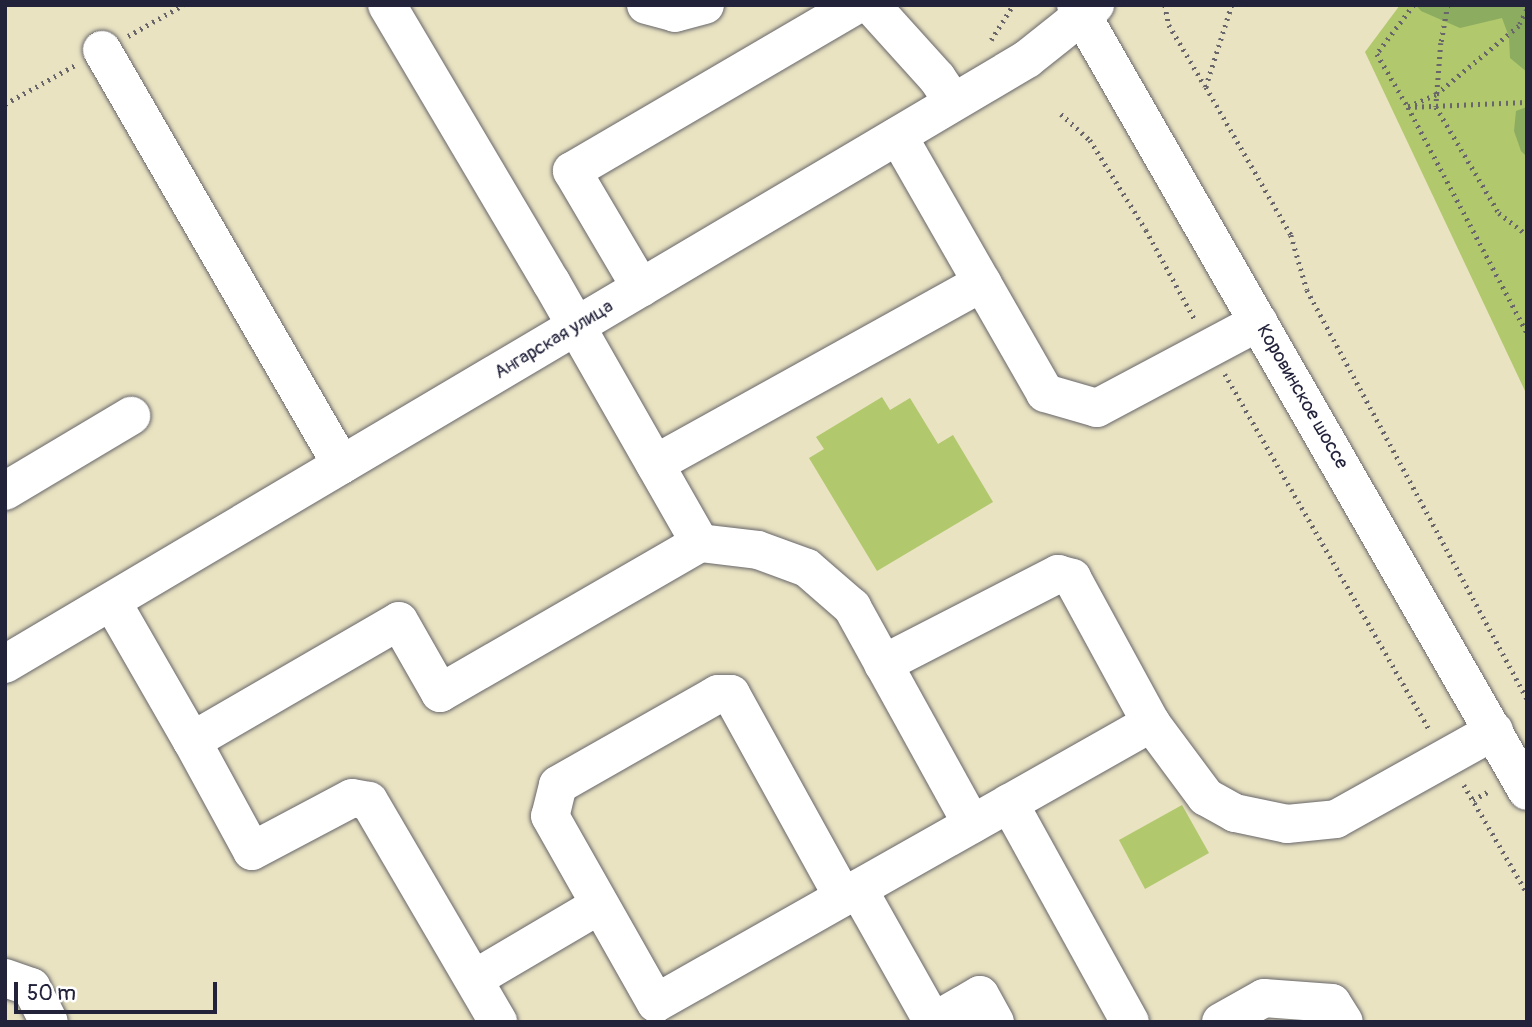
<!DOCTYPE html>
<meta charset="utf-8">
<style>
body{margin:0}
#map{position:relative;width:1532px;height:1027px;overflow:hidden;background:#e9e3c2;font-family:Pangolin,sans-serif}
div>[style]{position:absolute}
.green>*{inset:0;background:#b1c86d}
.forest>*{inset:0;background:#8cac60}
.path>*{height:4.5px;margin-top:-2.25px;transform-origin:0;background:repeating-linear-gradient(90deg,#68666a 0 2px,transparent 0 7px)}
.roads{filter:drop-shadow(0 0 2px #68666a) drop-shadow(0 0 2px #68666a)}
.minor>*{height:38px;margin:-19px;padding:0 19px;transform-origin:19px;border-radius:19px;background:#fff}
.major>*{height:38px;margin:-19px;padding:0 19px;transform-origin:19px;border-radius:19px;background:#fff}
span{translate:-50% -50%;white-space:nowrap;text-align:center;line-height:1.15;-webkit-text-stroke:6px #fff;paint-order:stroke}
.street-label{font-size:19px;color:#22223b}
.frame{position:absolute;inset:0;border:7px solid #22223b;pointer-events:none}
.scale{position:absolute;left:14px;top:982px;width:203px;height:32px;box-sizing:border-box;border:4px solid #22223b;border-top:0;padding-left:9px;font-size:21px;line-height:24px;white-space:nowrap;color:#22223b;-webkit-text-stroke:5px #fff;paint-order:stroke}
</style>
<div id="map">
<div class="green">
<i style="clip-path:polygon(1400px 5px,1527px 5px,1527px 395px,1365px 52px)"></i>
<i style="clip-path:polygon(882px 397px,890px 410px,910px 398px,938px 444px,953px 435px,993px 502px,877px 571px,809px 458px,824px 449px,816px 437px)"></i>
<i style="clip-path:polygon(1182px 805px,1209px 853px,1145px 889px,1119px 840px)"></i>
</div>
<div class="forest">
<i style="clip-path:polygon(1416px 5px,1527px 5px,1527px 72px,1510px 58px,1509px 37px,1502px 18px,1460px 28px,1421px 11px)"></i>
<i style="clip-path:polygon(1527px 107px,1527px 157px,1521px 151px,1514px 131px,1516px 111px)"></i>
</div>
<div class="path">
<i style="left:1165px;top:5px;width:20px;rotate:79deg"></i>
<i style="left:1169px;top:25px;width:71px;rotate:59.5deg"></i>
<i style="left:1232px;top:5px;width:86px;rotate:107.6deg"></i>
<i style="left:1206px;top:87px;width:171px;rotate:60.1deg"></i>
<i style="left:1291px;top:235px;width:57px;rotate:73.8deg"></i>
<i style="left:1307px;top:290px;width:464px;rotate:61.7deg"></i>
<i style="left:1414px;top:5px;width:61px;rotate:127.1deg"></i>
<i style="left:1377px;top:54px;width:61px;rotate:59.7deg"></i>
<i style="left:1408px;top:107px;width:255px;rotate:62.2deg"></i>
<i style="left:1448px;top:5px;width:39px;rotate:100deg"></i>
<i style="left:1441px;top:43px;width:64px;rotate:94.5deg"></i>
<i style="left:1436px;top:107px;width:123px;rotate:59.3deg"></i>
<i style="left:1499px;top:213px;width:36px;rotate:38deg"></i>
<i style="left:1527px;top:10px;width:18px;rotate:117deg"></i>
<i style="left:1519px;top:26px;width:108px;rotate:140.3deg"></i>
<i style="left:1436px;top:95px;width:30px;rotate:157deg"></i>
<i style="left:1408px;top:107px;width:119px;rotate:-2.4deg"></i>
<i style="left:128px;top:36px;width:63px;rotate:-29.4deg"></i>
<i style="left:991px;top:40px;width:41px;rotate:-57.8deg"></i>
<i style="left:5px;top:104px;width:80px;rotate:-29.1deg"></i>
<i style="left:1061px;top:114px;width:39px;rotate:42deg"></i>
<i style="left:1090px;top:140px;width:106px;rotate:58.1deg"></i>
<i style="left:1146px;top:230px;width:102px;rotate:61.4deg"></i>
<i style="left:1225px;top:374px;width:411px;rotate:60.1deg"></i>
<i style="left:1464px;top:785px;width:125px;rotate:59.7deg"></i>
<i style="left:1473px;top:800px;width:18px;rotate:-29deg"></i>
</div>
<div class="roads">
<div class="minor">
<i style="left:387px;top:5px;width:322px;rotate:59.4deg"></i>
<i style="left:551px;top:282px;width:301px;rotate:60.3deg"></i>
<i style="left:700px;top:543px;width:58px;rotate:6.9deg"></i>
<i style="left:758px;top:550px;width:52px;rotate:20.2deg"></i>
<i style="left:807px;top:568px;width:60px;rotate:40.9deg"></i>
<i style="left:852px;top:607px;width:248px;rotate:61.1deg"></i>
<i style="left:646px;top:5px;width:30px;rotate:15deg"></i>
<i style="left:675px;top:13px;width:31px;rotate:-15deg"></i>
<i style="left:871px;top:5px;width:98px;rotate:47.9deg"></i>
<i style="left:937px;top:78px;width:29px;rotate:56deg"></i>
<i style="left:102px;top:50px;width:479px;rotate:60deg"></i>
<i style="left:898px;top:136px;width:296px;rotate:60.2deg"></i>
<i style="left:1045px;top:393px;width:54px;rotate:16.1deg"></i>
<i style="left:1097px;top:408px;width:183px;rotate:-28deg"></i>
<i style="left:641px;top:288px;width:136px;rotate:-120.5deg"></i>
<i style="left:572px;top:171px;width:329px;rotate:-30.3deg"></i>
<i style="left:655px;top:464px;width:374px;rotate:-29deg"></i>
<i style="left:5px;top:491px;width:147px;rotate:-30.8deg"></i>
<i style="left:112px;top:602px;width:160px;rotate:60.1deg"></i>
<i style="left:192px;top:741px;width:239px;rotate:-30.1deg"></i>
<i style="left:399px;top:621px;width:83px;rotate:60.3deg"></i>
<i style="left:440px;top:693px;width:300px;rotate:-30deg"></i>
<i style="left:5px;top:664px;width:1188px;rotate:-30.62deg"></i>
<i style="left:1027px;top:59px;width:87px;rotate:-38.5deg"></i>
<i style="left:883px;top:664px;width:197px;rotate:-27.2deg"></i>
<i style="left:1058px;top:574px;width:15px;rotate:16deg"></i>
<i style="left:1072px;top:578px;width:165px;rotate:61.4deg"></i>
<i style="left:1151px;top:723px;width:92px;rotate:53.4deg"></i>
<i style="left:1206px;top:797px;width:33px;rotate:29deg"></i>
<i style="left:1235px;top:813px;width:53px;rotate:11.9deg"></i>
<i style="left:1287px;top:824px;width:49px;rotate:-5.8deg"></i>
<i style="left:1336px;top:819px;width:181px;rotate:-29.1deg"></i>
<i style="left:192px;top:741px;width:125px;rotate:61.4deg"></i>
<i style="left:252px;top:851px;width:113px;rotate:-27.9deg"></i>
<i style="left:352px;top:798px;width:17px;rotate:10deg"></i>
<i style="left:369px;top:801px;width:256px;rotate:59.7deg"></i>
<i style="left:1009px;top:803px;width:250px;rotate:61.1deg"></i>
<i style="left:858px;top:889px;width:153px;rotate:60.6deg"></i>
<i style="left:843px;top:897px;width:232px;rotate:-118.9deg"></i>
<i style="left:731px;top:694px;width:13px;rotate:180deg"></i>
<i style="left:718px;top:694px;width:184px;rotate:150.4deg"></i>
<i style="left:558px;top:785px;width:32px;rotate:104deg"></i>
<i style="left:550px;top:816px;width:215px;rotate:60.5deg"></i>
<i style="left:656px;top:1003px;width:569px;rotate:-29.49deg"></i>
<i style="left:5px;top:978px;width:28px;rotate:19deg"></i>
<i style="left:31px;top:987px;width:39px;rotate:63deg"></i>
<i style="left:474px;top:979px;width:144px;rotate:-30.5deg"></i>
<i style="left:933px;top:1022px;width:54px;rotate:-29.9deg"></i>
<i style="left:980px;top:995px;width:31px;rotate:61deg"></i>
<i style="left:1221px;top:1022px;width:49px;rotate:-29.2deg"></i>
<i style="left:1264px;top:998px;width:68px;rotate:4.2deg"></i>
<i style="left:1332px;top:1003px;width:22px;rotate:58deg"></i>
</div>
<div class="major">
<i style="left:1076px;top:5px;width:906px;rotate:60.15deg"></i>
</div>
</div>
<div class="street-label">
<span style="left:554px;top:340px;rotate:-31deg">Ангарская улица</span>
<span style="left:1302px;top:397px;rotate:60deg">Коровинское шоссе</span>
</div>
<div class="frame"></div>
<div class="scale">50 m</div>
</div>
